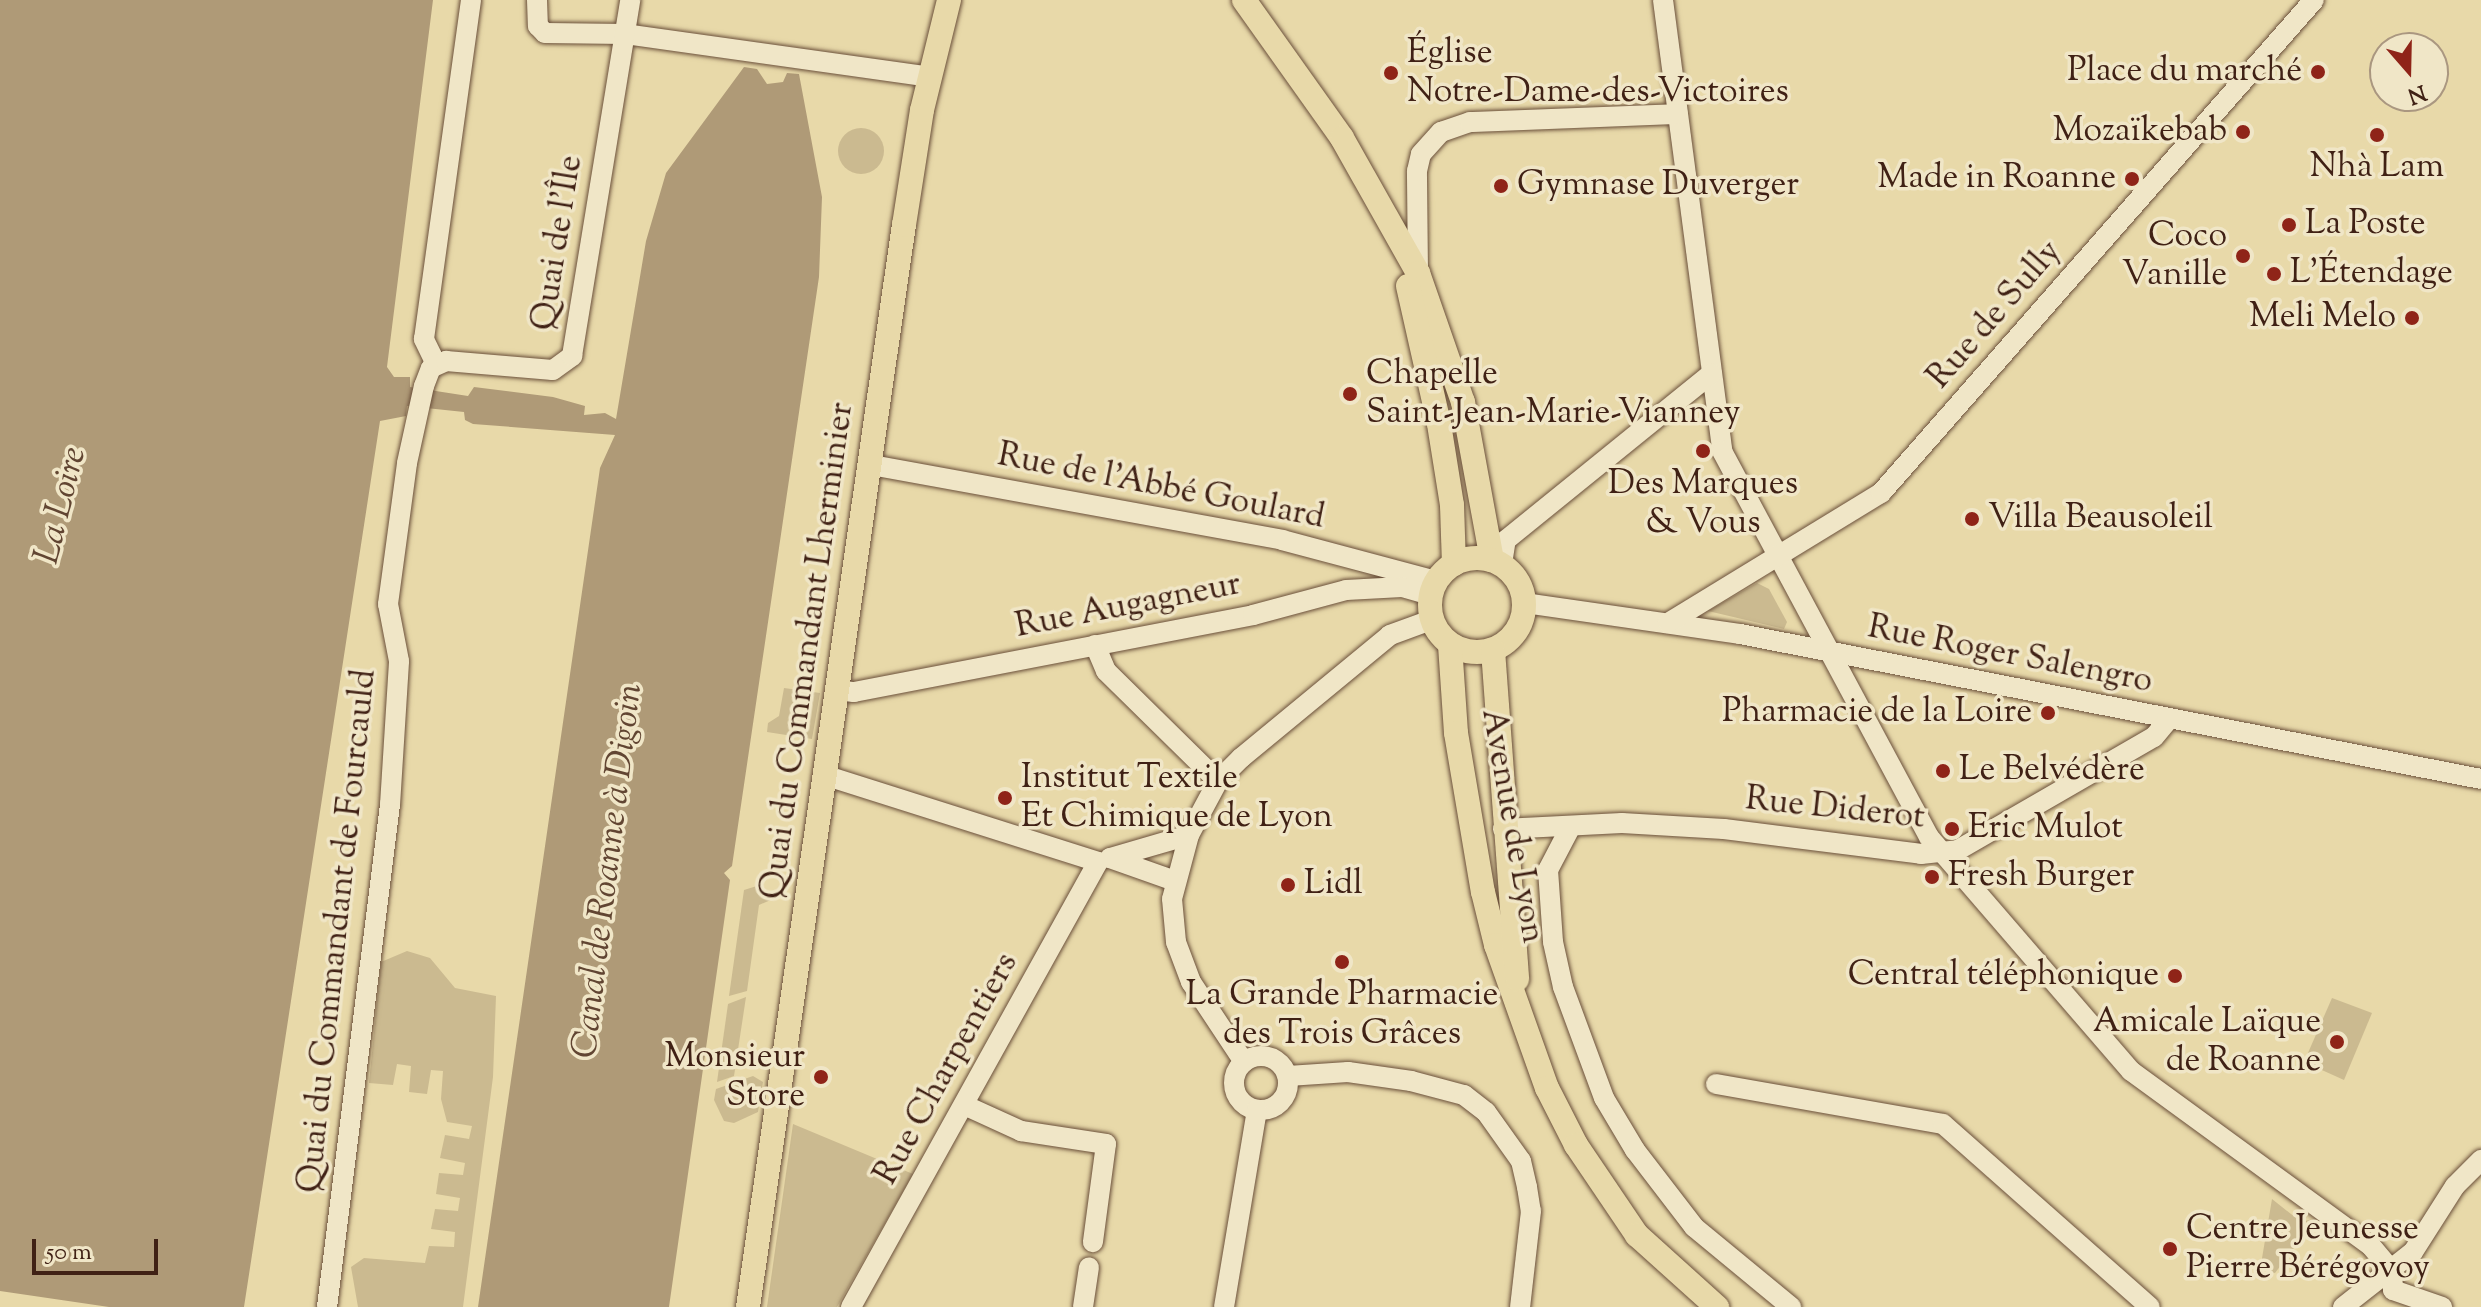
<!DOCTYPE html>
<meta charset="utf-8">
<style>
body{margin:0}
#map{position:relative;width:2481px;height:1307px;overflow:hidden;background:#e8d9a9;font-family:"Sorts Mill Goudy",serif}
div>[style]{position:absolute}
.green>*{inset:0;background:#cbba90}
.round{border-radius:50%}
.water>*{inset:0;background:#af9a77}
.roads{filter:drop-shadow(0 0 2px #6a4f3a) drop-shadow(0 0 2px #6a4f3a)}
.minor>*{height:20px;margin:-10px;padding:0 10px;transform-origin:10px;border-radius:10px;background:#f0e6c7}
.minor>.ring{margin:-10px;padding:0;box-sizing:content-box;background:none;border:20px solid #f0e6c7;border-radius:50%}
.major>*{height:24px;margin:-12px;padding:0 12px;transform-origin:12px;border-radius:12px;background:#e8d9a9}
.major>.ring{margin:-12px;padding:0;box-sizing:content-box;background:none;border:24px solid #e8d9a9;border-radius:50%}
.dots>*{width:22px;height:22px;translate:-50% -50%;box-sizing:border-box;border:4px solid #f0e6c7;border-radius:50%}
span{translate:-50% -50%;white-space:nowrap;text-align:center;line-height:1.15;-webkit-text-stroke:7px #f0e6c7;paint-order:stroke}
.poi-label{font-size:34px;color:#402115}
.left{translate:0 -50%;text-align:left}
.right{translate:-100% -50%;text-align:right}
.street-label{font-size:34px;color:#402115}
.water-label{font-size:36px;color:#614532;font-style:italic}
.north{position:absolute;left:2369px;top:32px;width:80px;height:80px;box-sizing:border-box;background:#f0e6c7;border:2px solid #aa9780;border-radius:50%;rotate:160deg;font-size:22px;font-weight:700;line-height:32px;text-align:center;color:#402115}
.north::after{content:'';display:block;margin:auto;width:28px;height:36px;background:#8f2418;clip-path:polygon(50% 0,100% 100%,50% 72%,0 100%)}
.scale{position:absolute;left:32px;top:1239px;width:126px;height:36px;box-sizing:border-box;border:4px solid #402115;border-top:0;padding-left:10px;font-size:24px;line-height:28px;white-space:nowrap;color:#402115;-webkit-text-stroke:6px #f0e6c7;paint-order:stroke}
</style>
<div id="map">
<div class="green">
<i class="round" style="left:838px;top:128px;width:46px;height:46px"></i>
<i style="clip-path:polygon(1757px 583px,1769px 589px,1787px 622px,1784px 629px,1708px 611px)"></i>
<i style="clip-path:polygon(784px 688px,820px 693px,812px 739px,767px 732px,768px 723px,779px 716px)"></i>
<i style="clip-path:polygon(760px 885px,773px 899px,759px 905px,747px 991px,729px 996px,744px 890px)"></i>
<i style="clip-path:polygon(407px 951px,430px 958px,455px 988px,496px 996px,493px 1077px,463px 1307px,358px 1307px,351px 1267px,364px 1258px,425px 1263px,429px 1246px,454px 1247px,455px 1232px,431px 1229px,435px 1209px,458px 1211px,460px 1198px,436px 1194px,439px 1173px,463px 1175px,465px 1163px,440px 1158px,445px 1135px,469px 1139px,472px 1126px,447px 1122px,441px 1099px,443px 1071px,431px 1070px,427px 1094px,409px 1092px,411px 1066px,397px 1064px,393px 1085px,369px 1083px,381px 962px)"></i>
<i style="clip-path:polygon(746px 997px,734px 1076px,717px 1082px,728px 1004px)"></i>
<i style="clip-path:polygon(2332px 998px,2372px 1013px,2344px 1080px,2304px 1062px)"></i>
<i style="clip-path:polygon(753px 1076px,763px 1082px,758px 1112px,734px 1123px,724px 1121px,714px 1100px,716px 1089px)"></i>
<i style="clip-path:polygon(793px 1124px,913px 1174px,837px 1307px,767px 1307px)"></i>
<i style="clip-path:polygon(2272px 1199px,2301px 1222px,2317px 1218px,2275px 1273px,2260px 1270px)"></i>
</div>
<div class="water">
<i style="clip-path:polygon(0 0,433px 0,387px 367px,394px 377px,410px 377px,410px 387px,468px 396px,474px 387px,553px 397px,585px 406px,584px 415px,605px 413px,616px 419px,646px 241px,666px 173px,744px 67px,757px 69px,767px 84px,783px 82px,787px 73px,799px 74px,822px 197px,819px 277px,732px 866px,724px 873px,730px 880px,669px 1307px,478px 1307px,600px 468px,615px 435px,473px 424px,465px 420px,464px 412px,407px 406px,406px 416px,380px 421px,244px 1307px,109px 1307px,0 1291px)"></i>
</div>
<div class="roads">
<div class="minor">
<i style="left:537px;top:0;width:26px;rotate:88deg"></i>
<i style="left:538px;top:26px;width:10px;rotate:45deg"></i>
<i style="left:545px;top:33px;width:80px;rotate:0.7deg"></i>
<i style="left:625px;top:34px;width:308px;rotate:8deg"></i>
<i style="left:1663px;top:0;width:455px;rotate:82.5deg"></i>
<i style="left:1722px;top:451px;width:438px;rotate:61.8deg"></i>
<i style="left:1929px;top:837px;width:309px;rotate:49.2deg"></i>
<i style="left:2131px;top:1071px;width:297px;rotate:36.1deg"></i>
<i style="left:2371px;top:1246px;width:33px;rotate:50deg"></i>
<i style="left:2392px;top:1271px;width:19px;rotate:87deg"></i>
<i style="left:2393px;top:1290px;width:52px;rotate:19.1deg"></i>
<i style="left:1418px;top:273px;width:102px;rotate:-90.6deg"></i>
<i style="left:1417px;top:171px;width:17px;rotate:-77deg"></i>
<i style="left:1421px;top:154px;width:30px;rotate:-48deg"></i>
<i style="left:1441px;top:132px;width:31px;rotate:-19deg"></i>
<i style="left:1470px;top:122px;width:208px;rotate:-2.2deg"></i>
<i style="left:436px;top:364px;width:28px;rotate:-116deg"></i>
<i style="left:424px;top:339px;width:342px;rotate:-82.1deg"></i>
<i style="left:871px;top:465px;width:418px;rotate:10.3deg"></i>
<i style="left:1282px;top:540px;width:159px;rotate:14.9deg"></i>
<i style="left:1502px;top:564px;width:24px;rotate:-81deg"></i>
<i style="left:1506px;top:540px;width:264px;rotate:-39deg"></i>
<i style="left:1525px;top:603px;width:217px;rotate:8.2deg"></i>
<i style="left:1740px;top:634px;width:755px;rotate:11.07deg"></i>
<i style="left:1668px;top:623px;width:250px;rotate:-31.4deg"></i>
<i style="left:1881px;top:493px;width:656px;rotate:-48.71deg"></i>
<i style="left:1095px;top:645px;width:28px;rotate:67deg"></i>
<i style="left:1106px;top:671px;width:157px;rotate:44.5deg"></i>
<i style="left:837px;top:690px;width:17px;rotate:7deg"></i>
<i style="left:854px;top:692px;width:406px;rotate:-10.9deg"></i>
<i style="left:1253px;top:615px;width:96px;rotate:-15deg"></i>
<i style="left:1346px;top:590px;width:56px;rotate:-3.1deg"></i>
<i style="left:1402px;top:587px;width:29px;rotate:16deg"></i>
<i style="left:824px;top:775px;width:287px;rotate:17.6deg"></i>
<i style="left:1570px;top:828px;width:47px;rotate:117.6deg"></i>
<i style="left:1548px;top:870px;width:72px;rotate:86deg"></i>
<i style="left:1553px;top:942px;width:46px;rotate:77.5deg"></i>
<i style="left:1563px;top:987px;width:118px;rotate:69.7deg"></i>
<i style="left:1604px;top:1098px;width:61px;rotate:59.2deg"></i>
<i style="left:1635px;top:1150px;width:97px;rotate:52.5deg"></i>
<i style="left:1694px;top:1227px;width:126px;rotate:39.5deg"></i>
<i style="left:1503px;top:829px;width:119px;rotate:-2.9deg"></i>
<i style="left:1622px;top:823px;width:102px;rotate:3.4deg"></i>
<i style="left:1724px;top:829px;width:199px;rotate:7.2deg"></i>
<i style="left:1921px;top:854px;width:37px;rotate:-6deg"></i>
<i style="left:1958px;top:850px;width:226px;rotate:-30deg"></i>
<i style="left:2154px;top:737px;width:23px;rotate:-50deg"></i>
<i style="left:1175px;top:881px;width:69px;rotate:-160.5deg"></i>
<i style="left:1110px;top:858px;width:82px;rotate:-16.2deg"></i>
<i class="ring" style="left:1234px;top:1056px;width:34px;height:34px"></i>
<i style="left:1244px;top:1062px;width:96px;rotate:-123.5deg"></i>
<i style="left:1191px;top:982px;width:43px;rotate:-110.6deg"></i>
<i style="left:1176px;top:942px;width:43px;rotate:-95.3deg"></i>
<i style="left:1172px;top:899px;width:66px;rotate:-75.1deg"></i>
<i style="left:1189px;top:835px;width:61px;rotate:-61.8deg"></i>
<i style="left:1218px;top:781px;width:33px;rotate:-45deg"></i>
<i style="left:1241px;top:758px;width:193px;rotate:-39.5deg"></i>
<i style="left:1390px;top:635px;width:44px;rotate:-20.1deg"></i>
<i style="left:1288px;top:1076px;width:60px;rotate:-3.8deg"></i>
<i style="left:1348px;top:1072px;width:64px;rotate:8.1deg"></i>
<i style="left:1411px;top:1081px;width:55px;rotate:14.8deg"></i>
<i style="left:1464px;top:1095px;width:28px;rotate:38deg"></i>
<i style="left:1486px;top:1112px;width:60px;rotate:54.5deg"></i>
<i style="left:1521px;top:1161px;width:27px;rotate:77deg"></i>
<i style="left:1527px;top:1187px;width:24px;rotate:81deg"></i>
<i style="left:1531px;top:1211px;width:97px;rotate:96.5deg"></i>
<i style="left:1716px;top:1084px;width:230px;rotate:10deg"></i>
<i style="left:1943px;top:1124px;width:276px;rotate:41.5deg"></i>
<i style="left:964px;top:1105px;width:63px;rotate:24.5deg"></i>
<i style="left:1021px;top:1131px;width:86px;rotate:8.7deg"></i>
<i style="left:1106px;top:1144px;width:99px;rotate:97.6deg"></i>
<i style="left:327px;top:1307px;width:506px;rotate:-82.85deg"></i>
<i style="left:390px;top:805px;width:144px;rotate:-86.4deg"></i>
<i style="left:399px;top:661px;width:58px;rotate:-100.9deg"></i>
<i style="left:388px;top:604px;width:142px;rotate:-82.3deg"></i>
<i style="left:407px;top:463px;width:79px;rotate:-77.6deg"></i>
<i style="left:424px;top:386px;width:19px;rotate:-69deg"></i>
<i style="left:431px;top:368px;width:17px;rotate:-25deg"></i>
<i style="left:446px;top:361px;width:107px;rotate:4.8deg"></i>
<i style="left:553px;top:370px;width:24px;rotate:-36deg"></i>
<i style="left:572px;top:356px;width:361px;rotate:-80.7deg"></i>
<i style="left:851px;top:1307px;width:509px;rotate:-60.97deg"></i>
<i style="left:1083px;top:1307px;width:40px;rotate:-81.5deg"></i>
<i style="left:1224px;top:1307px;width:200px;rotate:-80.5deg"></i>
<i style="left:2343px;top:1307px;width:89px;rotate:-38.2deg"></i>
<i style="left:2413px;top:1252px;width:78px;rotate:-57.5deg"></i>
<i style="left:2455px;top:1186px;width:37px;rotate:-45deg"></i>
</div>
<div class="major">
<i style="left:1244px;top:0;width:169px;rotate:54.6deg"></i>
<i style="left:1342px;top:138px;width:155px;rotate:60.6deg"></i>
<i style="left:1418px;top:273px;width:137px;rotate:70.8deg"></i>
<i style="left:1463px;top:402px;width:161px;rotate:79.6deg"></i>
<i style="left:1408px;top:286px;width:141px;rotate:77.3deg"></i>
<i style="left:1439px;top:424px;width:82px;rotate:80.9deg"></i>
<i style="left:1452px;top:505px;width:59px;rotate:88.1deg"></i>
<i class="ring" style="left:1430px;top:558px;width:70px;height:70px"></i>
<i style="left:1450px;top:645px;width:88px;rotate:86.1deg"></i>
<i style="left:1456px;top:733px;width:161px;rotate:80.4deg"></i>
<i style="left:1483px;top:892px;width:55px;rotate:76.2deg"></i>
<i style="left:1496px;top:945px;width:152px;rotate:70.4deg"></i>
<i style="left:1547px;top:1088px;width:64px;rotate:63deg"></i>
<i style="left:1576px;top:1145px;width:109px;rotate:55.9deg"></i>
<i style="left:1637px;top:1235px;width:108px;rotate:42deg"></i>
<i style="left:1493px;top:650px;width:330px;rotate:85.8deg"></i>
<i style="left:748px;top:1307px;width:1093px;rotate:-81.8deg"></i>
<i style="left:904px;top:225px;width:116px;rotate:-81.1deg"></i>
<i style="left:922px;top:110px;width:113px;rotate:-76.2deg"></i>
</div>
</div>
<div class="dots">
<i style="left:2318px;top:72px;background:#8f2418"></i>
<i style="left:1391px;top:73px;background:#8f2418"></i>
<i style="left:2243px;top:132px;background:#8f2418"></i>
<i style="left:2377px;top:135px;background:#8f2418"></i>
<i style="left:2132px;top:179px;background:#8f2418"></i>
<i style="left:1501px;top:186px;background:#8f2418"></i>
<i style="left:2289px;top:225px;background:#8f2418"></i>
<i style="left:2243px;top:256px;background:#8f2418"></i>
<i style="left:2274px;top:274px;background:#8f2418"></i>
<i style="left:2412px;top:318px;background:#8f2418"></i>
<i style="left:1350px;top:394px;background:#8f2418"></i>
<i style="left:1703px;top:451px;background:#8f2418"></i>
<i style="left:1972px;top:519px;background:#8f2418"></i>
<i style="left:2048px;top:713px;background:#8f2418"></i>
<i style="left:1943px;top:771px;background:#8f2418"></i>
<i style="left:1005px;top:798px;background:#8f2418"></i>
<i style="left:1952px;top:829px;background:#8f2418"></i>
<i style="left:1932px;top:877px;background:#8f2418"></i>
<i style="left:1288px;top:885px;background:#8f2418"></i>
<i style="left:1342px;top:962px;background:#8f2418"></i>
<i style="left:2175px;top:976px;background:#8f2418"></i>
<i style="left:2337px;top:1042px;background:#8f2418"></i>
<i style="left:821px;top:1077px;background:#8f2418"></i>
<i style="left:2170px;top:1249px;background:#8f2418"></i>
</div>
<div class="poi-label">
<span class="left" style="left:1407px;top:73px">Église<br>Notre-Dame-des-Victoires</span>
<span class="right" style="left:2302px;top:72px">Place du marché</span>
<span class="right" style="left:2227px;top:132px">Mozaïkebab</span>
<span style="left:2377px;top:168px">Nhà Lam</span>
<span class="right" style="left:2116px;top:179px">Made in Roanne</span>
<span class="left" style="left:1517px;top:186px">Gymnase Duverger</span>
<span class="left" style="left:2305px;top:225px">La Poste</span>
<span class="right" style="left:2227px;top:256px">Coco<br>Vanille</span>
<span class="left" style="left:2290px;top:274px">L'Étendage</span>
<span class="right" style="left:2396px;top:318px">Meli Melo</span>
<span class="left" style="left:1366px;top:394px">Chapelle<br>Saint-Jean-Marie-Vianney</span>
<span style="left:1703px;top:504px">Des Marques<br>&amp; Vous</span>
<span class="left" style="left:1988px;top:519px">Villa Beausoleil</span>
<span class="right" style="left:2032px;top:713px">Pharmacie de la Loire</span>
<span class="left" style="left:1959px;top:771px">Le Belvédère</span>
<span class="left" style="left:1021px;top:798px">Institut Textile<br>Et Chimique de Lyon</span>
<span class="left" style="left:1968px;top:829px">Eric Mulot</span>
<span class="left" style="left:1948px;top:877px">Fresh Burger</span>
<span class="left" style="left:1304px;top:885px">Lidl</span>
<span class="right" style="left:2159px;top:976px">Central téléphonique</span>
<span style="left:1342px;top:1015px">La Grande Pharmacie<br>des Trois Grâces</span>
<span class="right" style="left:2321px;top:1042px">Amicale Laïque<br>de Roanne</span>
<span class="right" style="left:805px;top:1077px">Monsieur<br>Store</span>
<span class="left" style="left:2186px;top:1249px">Centre Jeunesse<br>Pierre Bérégovoy</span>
</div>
<div class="street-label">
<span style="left:558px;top:243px;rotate:-81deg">Quai de l'Île</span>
<span style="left:1995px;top:315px;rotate:-49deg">Rue de Sully</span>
<span style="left:1161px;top:487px;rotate:11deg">Rue de l'Abbé Goulard</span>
<span style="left:1128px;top:606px;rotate:-11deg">Rue Augagneur</span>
<span style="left:808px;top:651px;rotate:-82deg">Quai du Commandant Lherminier</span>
<span style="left:2010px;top:655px;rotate:11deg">Rue Roger Salengro</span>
<span style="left:1835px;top:809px;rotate:6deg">Rue Diderot</span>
<span style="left:1512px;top:826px;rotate:80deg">Avenue de Lyon</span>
<span style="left:338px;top:931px;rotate:-84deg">Quai du Commandant de Fourcauld</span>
<span style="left:947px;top:1069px;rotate:-61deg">Rue Charpentiers</span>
</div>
<div class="water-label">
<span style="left:62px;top:506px;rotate:-76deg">La Loire</span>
<span style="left:609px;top:871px;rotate:-83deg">Canal de Roanne à Digoin</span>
</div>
<div class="north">N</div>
<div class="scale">50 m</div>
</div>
